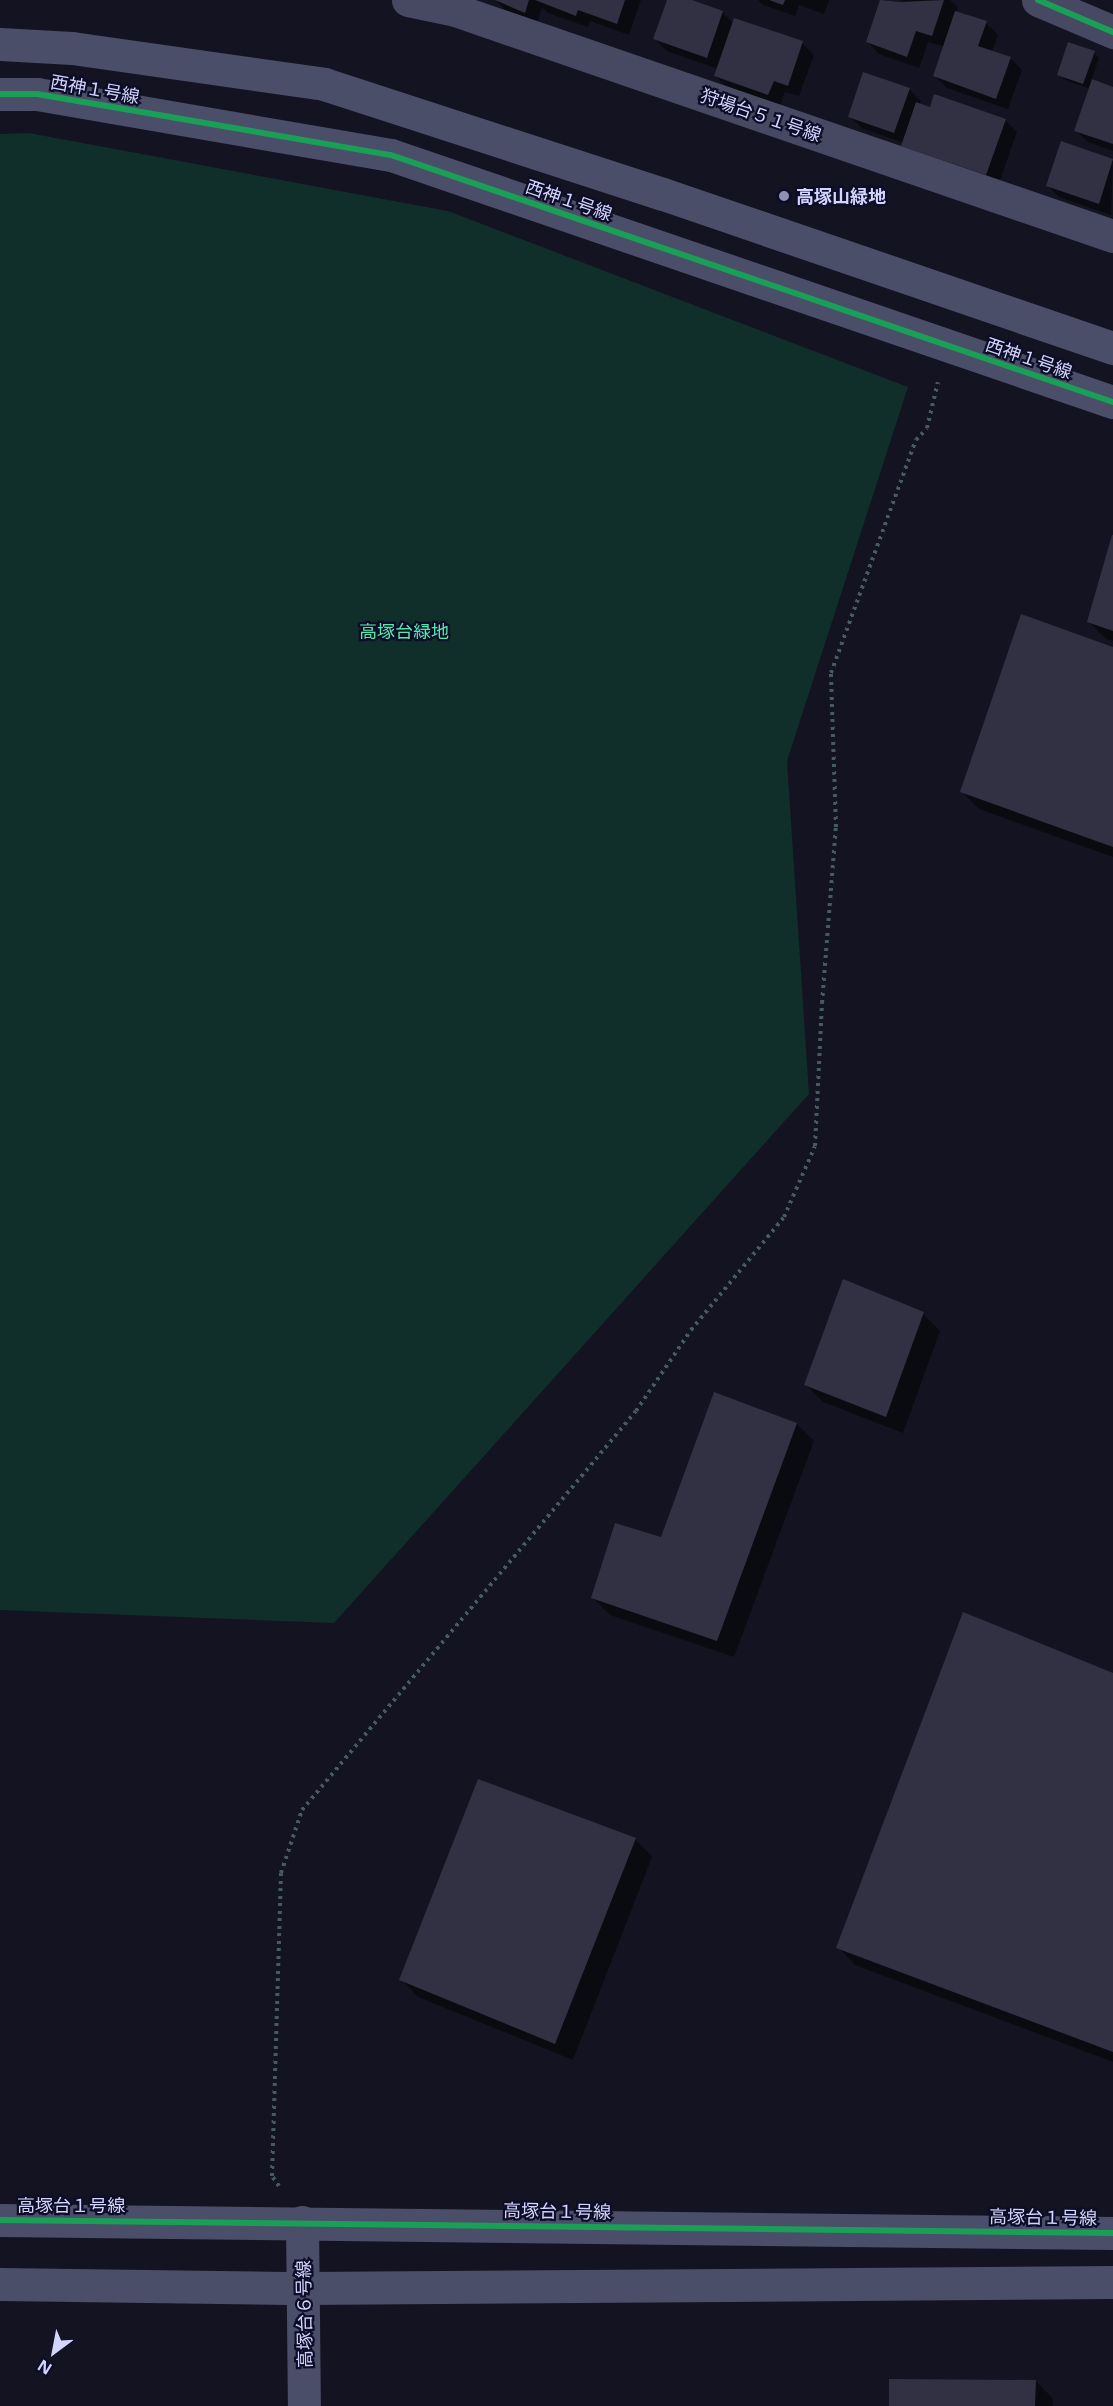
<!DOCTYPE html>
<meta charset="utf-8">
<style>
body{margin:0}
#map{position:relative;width:1113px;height:2406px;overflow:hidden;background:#141321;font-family:"Noto Sans","Noto Sans JP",sans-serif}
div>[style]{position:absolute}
.green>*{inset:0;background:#102e2a}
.shadow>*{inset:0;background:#0007}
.building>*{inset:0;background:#323143}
.path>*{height:4px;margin-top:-2px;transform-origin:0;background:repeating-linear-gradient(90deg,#465a66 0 3px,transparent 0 7.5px)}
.street>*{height:33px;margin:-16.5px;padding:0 16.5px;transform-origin:16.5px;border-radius:16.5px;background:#474962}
.secondary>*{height:33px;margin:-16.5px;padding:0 16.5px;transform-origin:16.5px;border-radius:16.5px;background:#4b4e68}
.cycleway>*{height:6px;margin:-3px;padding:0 3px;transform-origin:3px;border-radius:3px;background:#1a9f57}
.dots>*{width:16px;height:16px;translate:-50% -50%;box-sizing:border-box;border:3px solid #0e0d27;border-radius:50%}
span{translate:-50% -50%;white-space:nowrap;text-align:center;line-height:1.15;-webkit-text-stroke:4.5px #0e0d27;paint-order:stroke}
.street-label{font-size:18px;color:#d3d5ff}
.poi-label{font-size:18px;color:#d3d5ff;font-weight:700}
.left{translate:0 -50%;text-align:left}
.park-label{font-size:18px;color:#54eaae}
.north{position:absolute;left:24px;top:2322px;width:60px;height:60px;-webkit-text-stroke:4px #0e0d27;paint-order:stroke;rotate:212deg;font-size:16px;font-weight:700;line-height:24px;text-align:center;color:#d3d5ff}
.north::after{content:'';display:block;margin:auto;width:21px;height:27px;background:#d3d5ff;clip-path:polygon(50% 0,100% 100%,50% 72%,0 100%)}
</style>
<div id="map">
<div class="green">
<i style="clip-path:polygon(29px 133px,448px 211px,908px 387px,787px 761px,809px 1094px,334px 1623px,0 1610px,0 134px)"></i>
</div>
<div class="shadow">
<i style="clip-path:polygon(496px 0,641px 0,629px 35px,590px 21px,588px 27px,548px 13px,542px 7px,537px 24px,508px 13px)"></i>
<i style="clip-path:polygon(668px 0,687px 0,723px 13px,734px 24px,802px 43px,814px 55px,799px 96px,785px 92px,780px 106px,727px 88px,716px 76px,718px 69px,667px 51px,655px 39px)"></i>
<i style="clip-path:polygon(758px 0,829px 0,824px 14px,799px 5px,795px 16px,763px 5px)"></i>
<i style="clip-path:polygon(882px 0,901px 4px,903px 0,950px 0,958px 7px,956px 13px,986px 23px,998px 35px,992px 52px,1010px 58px,1022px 70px,1008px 109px,947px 88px,935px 76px,945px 47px,928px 42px,919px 68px,879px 54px,868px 42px)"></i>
<i style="clip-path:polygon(1094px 53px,1099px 58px,1091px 81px,1113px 88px,1113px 151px,1088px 142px,1076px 131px,1091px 89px,1065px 80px,1059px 74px)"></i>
<i style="clip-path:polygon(909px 89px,921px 101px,920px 105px,1005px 120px,1017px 132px,998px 186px,904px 143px,862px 128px,850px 117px)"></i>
<i style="clip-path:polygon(1062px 143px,1113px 160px,1111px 215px,1059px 197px,1047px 185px)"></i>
<i style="clip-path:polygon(1113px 538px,1113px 641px,1106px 639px,1088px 621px)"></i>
<i style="clip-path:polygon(1113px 649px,1113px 857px,979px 809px,962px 792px)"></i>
<i style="clip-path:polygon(923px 1314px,940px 1331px,903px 1433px,823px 1402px,806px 1385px)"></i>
<i style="clip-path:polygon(715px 1394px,797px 1424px,814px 1441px,734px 1657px,610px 1615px,593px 1598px,662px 1539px)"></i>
<i style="clip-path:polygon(1113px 1674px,1113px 2062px,855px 1965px,838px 1947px)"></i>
<i style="clip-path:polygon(635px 1839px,652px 1857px,573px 2060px,418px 1997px,401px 1979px)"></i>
<i style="clip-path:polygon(1036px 2381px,1053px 2399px,1053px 2406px,890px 2406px)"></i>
</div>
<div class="building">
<i style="clip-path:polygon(495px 0,529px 0,525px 13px)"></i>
<i style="clip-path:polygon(535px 0,625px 0,617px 24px,578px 10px,576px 16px)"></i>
<i style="clip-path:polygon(667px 0,692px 0,723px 11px,707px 58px,653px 39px)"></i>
<i style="clip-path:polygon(769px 0,785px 0,783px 5px)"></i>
<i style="clip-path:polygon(880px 0,900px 2px,944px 0,932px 36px,916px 31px,907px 57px,866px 42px)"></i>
<i style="clip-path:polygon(955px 11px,987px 21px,978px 46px,1011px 57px,996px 99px,933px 76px)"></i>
<i style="clip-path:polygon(734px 18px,803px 41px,788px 86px,774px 81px,768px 95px,714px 76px)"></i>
<i style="clip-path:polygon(1068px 42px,1095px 51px,1083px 84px,1057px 75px)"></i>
<i style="clip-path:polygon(863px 72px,910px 88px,894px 133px,848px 117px)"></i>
<i style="clip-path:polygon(1092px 79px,1113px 87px,1113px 144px,1074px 131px)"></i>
<i style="clip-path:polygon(934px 94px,1006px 119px,986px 175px,901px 146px,916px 102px,930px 107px)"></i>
<i style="clip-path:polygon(1061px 141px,1113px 159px,1099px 204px,1046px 186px)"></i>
<i style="clip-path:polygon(1112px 535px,1113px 535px,1113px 631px,1087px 622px)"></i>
<i style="clip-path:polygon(1021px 614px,1113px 647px,1113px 847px,960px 792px)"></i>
<i style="clip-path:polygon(843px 1279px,924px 1312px,886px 1417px,804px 1385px)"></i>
<i style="clip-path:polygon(714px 1392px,797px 1423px,717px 1641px,591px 1598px,615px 1523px,661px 1537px)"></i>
<i style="clip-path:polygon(963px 1612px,1113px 1673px,1113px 2052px,836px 1948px)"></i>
<i style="clip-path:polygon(478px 1779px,636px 1838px,555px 2044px,399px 1980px)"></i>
<i style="clip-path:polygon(889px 2379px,1036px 2380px,1035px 2406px,889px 2406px)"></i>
</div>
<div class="path">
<i style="left:279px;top:2186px;width:12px;rotate:-125deg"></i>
<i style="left:272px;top:2176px;width:303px;rotate:-88.3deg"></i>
<i style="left:281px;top:1873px;width:66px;rotate:-71.6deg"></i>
<i style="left:302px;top:1810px;width:520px;rotate:-50.07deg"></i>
<i style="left:636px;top:1411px;width:98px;rotate:-55.8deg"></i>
<i style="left:691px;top:1330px;width:146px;rotate:-50.5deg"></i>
<i style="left:784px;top:1217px;width:77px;rotate:-66.4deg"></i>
<i style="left:815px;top:1146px;width:143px;rotate:-87.2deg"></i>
<i style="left:822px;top:1003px;width:177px;rotate:-85.5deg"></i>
<i style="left:836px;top:827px;width:154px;rotate:-91.9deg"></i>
<i style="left:831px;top:673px;width:248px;rotate:-70deg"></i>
<i style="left:916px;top:440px;width:16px;rotate:-47deg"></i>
<i style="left:927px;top:428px;width:47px;rotate:-76.6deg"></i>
</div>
<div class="street">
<i style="left:408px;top:0;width:48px;rotate:12deg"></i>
<i style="left:455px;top:10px;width:696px;rotate:18.96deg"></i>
<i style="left:1038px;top:0;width:82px;rotate:23.1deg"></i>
</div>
<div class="secondary">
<i style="left:0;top:44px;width:72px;rotate:3.2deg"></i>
<i style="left:72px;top:48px;width:255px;rotate:8.1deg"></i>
<i style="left:324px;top:84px;width:356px;rotate:18deg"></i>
<i style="left:663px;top:194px;width:476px;rotate:18.9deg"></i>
<i style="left:0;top:94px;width:37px"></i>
<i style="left:37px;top:94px;width:359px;rotate:9.8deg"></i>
<i style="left:391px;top:155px;width:763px;rotate:18.89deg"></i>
<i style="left:0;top:2220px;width:1113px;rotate:0.67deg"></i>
<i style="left:302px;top:2222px;width:184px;rotate:89.4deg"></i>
<i style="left:0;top:2284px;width:304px;rotate:0.8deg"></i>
<i style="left:304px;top:2288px;width:809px;rotate:-0.42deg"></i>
</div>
<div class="cycleway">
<i style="left:1038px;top:0;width:82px;rotate:23.1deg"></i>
<i style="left:0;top:94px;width:37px"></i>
<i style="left:37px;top:94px;width:359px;rotate:9.8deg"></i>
<i style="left:391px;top:155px;width:763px;rotate:18.89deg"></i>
<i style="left:0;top:2220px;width:1113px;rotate:0.67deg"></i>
</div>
<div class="dots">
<i style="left:784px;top:196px;background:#9091b1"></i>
</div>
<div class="street-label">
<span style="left:95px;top:89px;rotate:10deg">西神１号線</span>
<span style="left:761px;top:115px;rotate:19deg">狩場台５１号線</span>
<span style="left:569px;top:200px;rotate:19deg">西神１号線</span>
<span style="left:1029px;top:358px;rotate:19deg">西神１号線</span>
<span style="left:71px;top:2205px">高塚台１号線</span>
<span style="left:557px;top:2211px;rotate:1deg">高塚台１号線</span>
<span style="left:1043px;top:2217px;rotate:1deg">高塚台１号線</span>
<span style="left:304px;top:2314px;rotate:-91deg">高塚台６号線</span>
</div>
<div class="poi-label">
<span class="left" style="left:796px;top:196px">高塚山緑地</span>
</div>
<div class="park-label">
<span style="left:404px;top:631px">高塚台緑地</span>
</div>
<div class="north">N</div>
</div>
